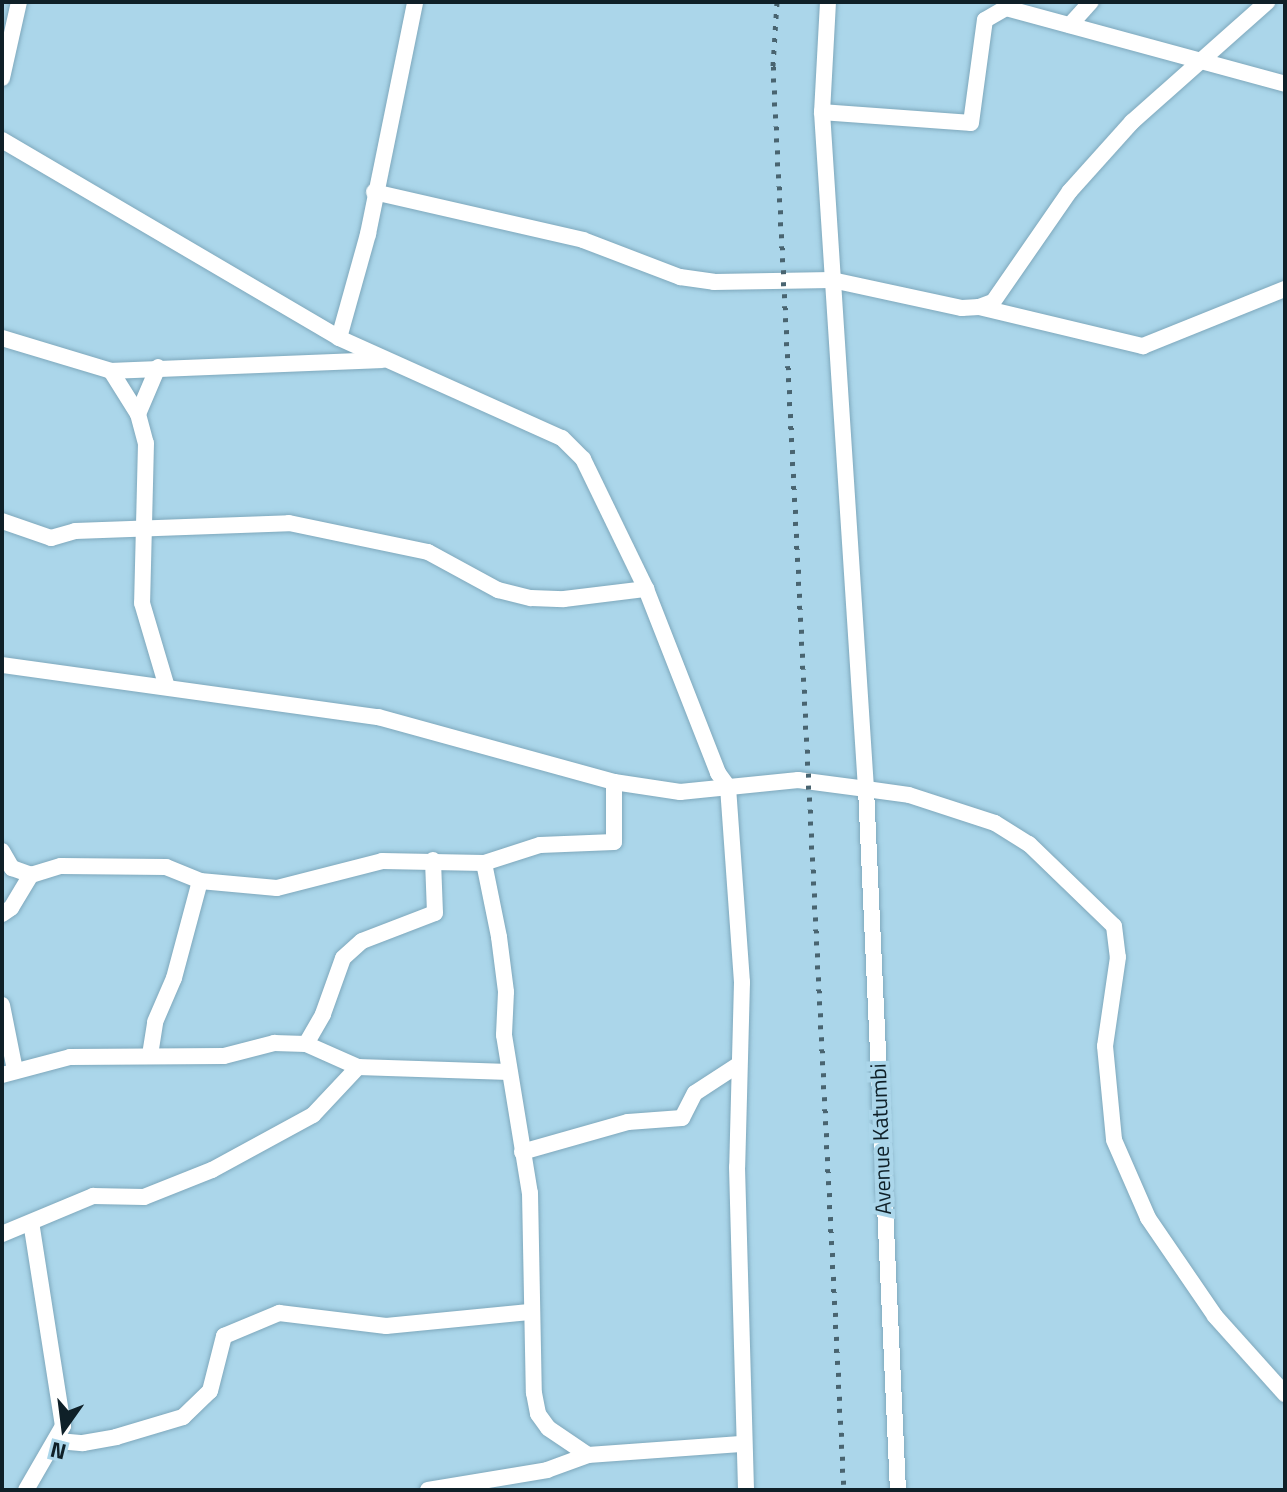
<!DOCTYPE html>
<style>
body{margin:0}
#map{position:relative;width:1287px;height:1492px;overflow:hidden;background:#abd6ea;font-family:"Titillium Web",sans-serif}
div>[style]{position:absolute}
.roads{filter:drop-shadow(0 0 2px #7ea8bc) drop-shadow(0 0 2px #7ea8bc)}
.minor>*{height:16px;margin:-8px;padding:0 8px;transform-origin:8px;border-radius:8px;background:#fff}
.rail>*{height:5px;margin-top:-2.5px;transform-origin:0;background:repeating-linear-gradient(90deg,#496470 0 4px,transparent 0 12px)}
span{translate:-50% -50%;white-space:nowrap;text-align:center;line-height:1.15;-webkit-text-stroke:8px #abd6ea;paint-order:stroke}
.street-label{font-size:22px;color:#0f2028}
.frame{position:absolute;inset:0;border:4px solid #0f2028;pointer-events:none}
.north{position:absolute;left:24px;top:1388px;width:80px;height:80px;-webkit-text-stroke:6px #abd6ea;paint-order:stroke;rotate:194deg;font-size:22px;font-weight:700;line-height:32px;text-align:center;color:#0f2028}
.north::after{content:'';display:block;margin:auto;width:28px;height:36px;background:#0f2028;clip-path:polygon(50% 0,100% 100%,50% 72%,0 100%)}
</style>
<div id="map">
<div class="roads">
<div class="minor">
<i style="left:828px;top:2px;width:110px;rotate:93.1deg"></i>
<i style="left:822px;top:112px;width:678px;rotate:86.28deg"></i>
<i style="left:866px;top:789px;width:43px;rotate:7.9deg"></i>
<i style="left:909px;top:795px;width:90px;rotate:18deg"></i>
<i style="left:995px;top:823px;width:40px;rotate:32deg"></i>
<i style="left:1029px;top:844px;width:118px;rotate:44deg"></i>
<i style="left:1114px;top:926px;width:31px;rotate:83deg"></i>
<i style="left:1118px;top:957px;width:90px;rotate:98.3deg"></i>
<i style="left:1105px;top:1046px;width:94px;rotate:84.5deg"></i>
<i style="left:1114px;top:1140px;width:85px;rotate:66.4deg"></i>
<i style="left:1148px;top:1218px;width:119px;rotate:55.6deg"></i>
<i style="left:1215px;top:1316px;width:105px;rotate:48.1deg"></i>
<i style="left:1070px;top:25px;width:31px;rotate:-48deg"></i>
<i style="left:2px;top:78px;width:78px;rotate:-77.4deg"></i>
<i style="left:822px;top:112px;width:149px;rotate:4.2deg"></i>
<i style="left:971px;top:123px;width:104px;rotate:-82.3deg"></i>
<i style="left:985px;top:20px;width:24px;rotate:-30deg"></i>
<i style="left:1006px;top:8px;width:289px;rotate:15.2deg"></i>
<i style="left:2px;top:140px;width:391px;rotate:30.4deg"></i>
<i style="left:339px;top:338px;width:244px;rotate:24.2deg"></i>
<i style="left:562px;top:438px;width:30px;rotate:45deg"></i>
<i style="left:583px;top:459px;width:144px;rotate:64.1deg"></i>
<i style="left:646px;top:589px;width:198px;rotate:68.6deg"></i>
<i style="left:718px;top:773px;width:17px;rotate:54deg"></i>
<i style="left:728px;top:787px;width:196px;rotate:85.9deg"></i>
<i style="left:742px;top:982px;width:185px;rotate:91.5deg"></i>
<i style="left:737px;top:1167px;width:323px;rotate:88.4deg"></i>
<i style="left:374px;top:192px;width:214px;rotate:12.9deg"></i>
<i style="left:583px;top:240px;width:104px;rotate:20.9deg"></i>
<i style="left:680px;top:277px;width:34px;rotate:8deg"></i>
<i style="left:714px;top:282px;width:118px;rotate:-1deg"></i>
<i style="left:832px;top:280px;width:133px;rotate:12.2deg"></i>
<i style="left:962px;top:308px;width:17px;rotate:-3deg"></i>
<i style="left:979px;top:307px;width:15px;rotate:-20deg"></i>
<i style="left:993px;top:302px;width:135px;rotate:-55.3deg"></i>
<i style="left:1070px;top:191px;width:93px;rotate:-48.1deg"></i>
<i style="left:1132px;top:122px;width:181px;rotate:-41.6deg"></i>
<i style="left:979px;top:307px;width:169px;rotate:13.4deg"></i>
<i style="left:1143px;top:346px;width:153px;rotate:-21.9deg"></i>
<i style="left:2px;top:338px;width:114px;rotate:16.8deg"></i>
<i style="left:111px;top:371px;width:271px;rotate:-2.3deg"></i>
<i style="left:339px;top:338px;width:108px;rotate:-74.4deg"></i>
<i style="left:368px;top:234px;width:237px;rotate:-78.5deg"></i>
<i style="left:111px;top:371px;width:51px;rotate:57.9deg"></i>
<i style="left:138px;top:414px;width:30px;rotate:75deg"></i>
<i style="left:146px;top:443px;width:160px;rotate:91.4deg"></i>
<i style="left:142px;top:603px;width:84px;rotate:73.5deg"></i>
<i style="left:138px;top:414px;width:51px;rotate:-66.9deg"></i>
<i style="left:2px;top:521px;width:52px;rotate:19.1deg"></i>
<i style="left:51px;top:538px;width:25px;rotate:-16deg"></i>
<i style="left:75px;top:531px;width:214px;rotate:-2.1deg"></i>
<i style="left:289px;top:523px;width:142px;rotate:11.8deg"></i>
<i style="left:428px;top:552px;width:80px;rotate:28.5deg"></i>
<i style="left:498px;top:590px;width:34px;rotate:14deg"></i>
<i style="left:531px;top:598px;width:33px;rotate:2deg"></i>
<i style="left:564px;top:599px;width:83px;rotate:-7deg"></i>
<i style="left:2px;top:665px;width:380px;rotate:7.9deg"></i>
<i style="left:378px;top:717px;width:245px;rotate:15.4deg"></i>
<i style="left:614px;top:782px;width:67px;rotate:8.6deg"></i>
<i style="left:680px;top:792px;width:119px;rotate:-5.8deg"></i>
<i style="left:798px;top:780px;width:69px;rotate:7.5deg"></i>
<i style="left:866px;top:789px;width:702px;rotate:87.39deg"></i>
<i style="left:2px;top:851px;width:20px;rotate:60deg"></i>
<i style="left:12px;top:868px;width:20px;rotate:20deg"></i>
<i style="left:484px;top:863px;width:76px;rotate:78.5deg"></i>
<i style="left:499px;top:937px;width:55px;rotate:82.7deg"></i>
<i style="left:506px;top:992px;width:43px;rotate:92.7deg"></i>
<i style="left:504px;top:1035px;width:160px;rotate:80.7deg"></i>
<i style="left:530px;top:1193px;width:200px;rotate:88.9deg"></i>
<i style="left:534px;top:1393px;width:21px;rotate:79deg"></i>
<i style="left:538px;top:1414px;width:17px;rotate:54deg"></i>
<i style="left:548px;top:1428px;width:48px;rotate:34deg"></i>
<i style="left:2px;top:914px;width:11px;rotate:-34deg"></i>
<i style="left:11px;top:908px;width:39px;rotate:-59deg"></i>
<i style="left:31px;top:875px;width:31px;rotate:-17deg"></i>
<i style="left:61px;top:866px;width:105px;rotate:0.5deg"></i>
<i style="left:166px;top:867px;width:37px;rotate:22deg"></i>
<i style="left:200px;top:881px;width:77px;rotate:5.2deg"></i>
<i style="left:277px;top:888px;width:108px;rotate:-14.4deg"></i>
<i style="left:382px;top:861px;width:102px;rotate:1.1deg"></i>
<i style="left:484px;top:863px;width:59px;rotate:-17.8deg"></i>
<i style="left:540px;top:845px;width:74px;rotate:-2.3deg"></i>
<i style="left:614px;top:842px;width:60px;rotate:-90deg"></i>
<i style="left:2px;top:1005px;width:66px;rotate:78.7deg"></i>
<i style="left:306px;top:1044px;width:34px;rotate:-60deg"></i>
<i style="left:323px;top:1014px;width:59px;rotate:-70.3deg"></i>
<i style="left:343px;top:958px;width:25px;rotate:-42deg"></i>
<i style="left:362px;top:941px;width:78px;rotate:-21deg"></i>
<i style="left:435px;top:913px;width:53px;rotate:-92.2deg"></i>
<i style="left:150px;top:1055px;width:33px;rotate:-81deg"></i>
<i style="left:155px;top:1022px;width:48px;rotate:-66.6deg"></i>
<i style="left:174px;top:978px;width:100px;rotate:-75deg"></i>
<i style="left:2px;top:1075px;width:70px;rotate:-14.8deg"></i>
<i style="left:70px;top:1057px;width:154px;rotate:-0.4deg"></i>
<i style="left:224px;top:1056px;width:52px;rotate:-14.6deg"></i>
<i style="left:274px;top:1043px;width:32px;rotate:2deg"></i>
<i style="left:306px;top:1044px;width:57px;rotate:23.9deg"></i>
<i style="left:522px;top:1152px;width:110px;rotate:-15.8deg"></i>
<i style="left:628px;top:1122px;width:54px;rotate:-4.2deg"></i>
<i style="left:682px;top:1118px;width:28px;rotate:-63deg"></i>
<i style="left:695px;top:1093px;width:51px;rotate:-33.1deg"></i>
<i style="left:2px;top:1234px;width:99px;rotate:-22.7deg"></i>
<i style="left:93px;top:1196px;width:51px;rotate:1.1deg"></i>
<i style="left:144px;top:1197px;width:73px;rotate:-21.7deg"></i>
<i style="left:212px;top:1170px;width:115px;rotate:-28.6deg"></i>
<i style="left:313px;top:1115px;width:66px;rotate:-46.8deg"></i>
<i style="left:358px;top:1067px;width:151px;rotate:1.9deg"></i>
<i style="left:58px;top:1441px;width:25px;rotate:5deg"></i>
<i style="left:83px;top:1443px;width:34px;rotate:-10deg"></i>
<i style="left:116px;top:1437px;width:70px;rotate:-16.6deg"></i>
<i style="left:183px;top:1417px;width:37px;rotate:-44deg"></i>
<i style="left:210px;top:1391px;width:57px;rotate:-75.7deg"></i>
<i style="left:224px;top:1336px;width:60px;rotate:-22.7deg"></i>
<i style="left:279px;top:1313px;width:108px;rotate:6.9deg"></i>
<i style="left:386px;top:1326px;width:144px;rotate:-5.6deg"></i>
<i style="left:26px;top:1490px;width:74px;rotate:-60deg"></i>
<i style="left:63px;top:1426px;width:206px;rotate:-98.9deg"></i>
<i style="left:428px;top:1490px;width:121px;rotate:-9.5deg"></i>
<i style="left:547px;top:1470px;width:44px;rotate:-20.1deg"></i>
<i style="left:588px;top:1455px;width:153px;rotate:-4.1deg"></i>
</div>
</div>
<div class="rail">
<i style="left:777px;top:2px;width:64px;rotate:93.6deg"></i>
<i style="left:773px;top:66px;width:1426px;rotate:87.15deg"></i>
</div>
<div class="street-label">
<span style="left:881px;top:1139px;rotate:-92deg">Avenue Katumbi</span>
</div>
<div class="frame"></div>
<div class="north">N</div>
</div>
